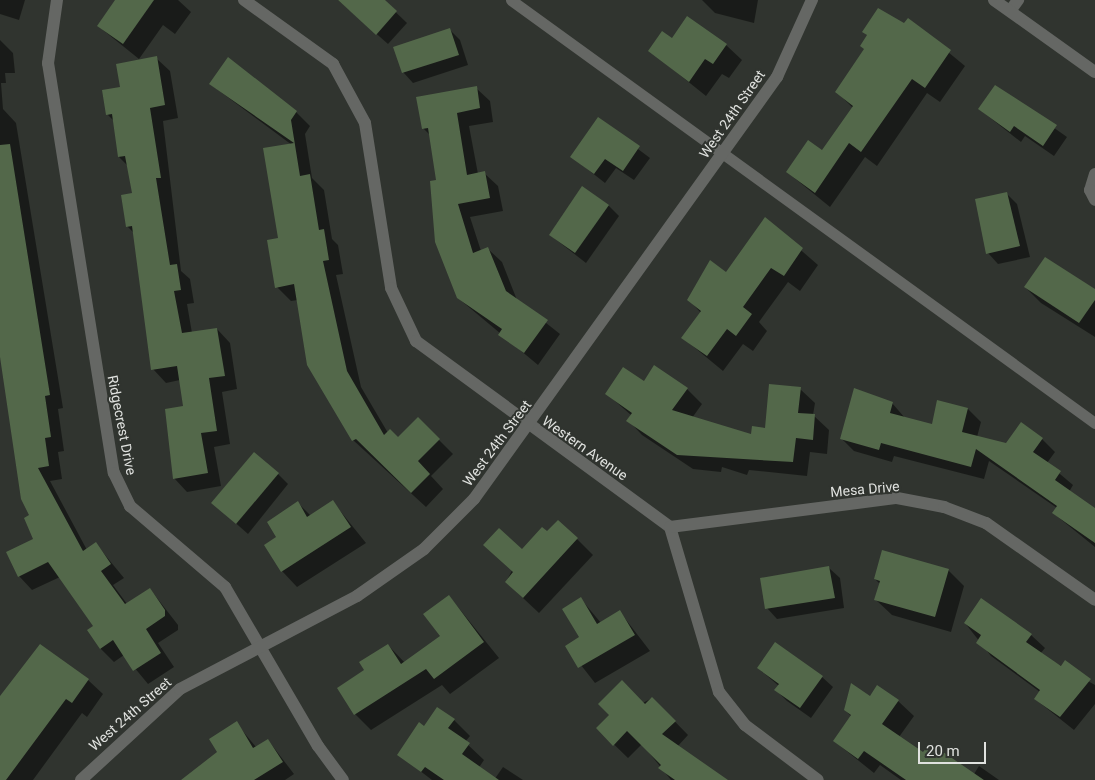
<!DOCTYPE html>
<style>
body{margin:0}
#map{position:relative;width:1095px;height:780px;overflow:hidden;background:#30342f;font-family:Roboto,sans-serif}
div>[style]{position:absolute}
.shadow>*{inset:0;background:#0007}
.building>*{inset:0;background:#53684a}
.service>*{height:11px;margin:-5.5px;padding:0 5.5px;transform-origin:5.5px;border-radius:5.5px;background:#656764}
.minor>*{height:12px;margin:-6px;padding:0 6px;transform-origin:6px;border-radius:6px;background:#656764}
.tertiary>*{height:12px;margin:-6px;padding:0 6px;transform-origin:6px;border-radius:6px;background:#656764}
span{translate:-50% -50%;white-space:nowrap;text-align:center;line-height:1.15;-webkit-text-stroke:4px #30342f;paint-order:stroke}
.street-label{font-size:14px;color:#e0e2df}
.scale{position:absolute;left:918px;top:742px;width:68px;height:22px;box-sizing:border-box;border:2px solid #e0e2df;border-top:0;padding-left:6px;font-size:15px;line-height:18px;white-space:nowrap;color:#e0e2df;-webkit-text-stroke:4px #30342f;paint-order:stroke}
</style>
<div id="map">
<div class="shadow">
<i style="clip-path:polygon(0 0,25px 0,19px 20px,0 14px)"></i>
<i style="clip-path:polygon(117px 0,178px 0,191px 12px,175px 34px,163px 25px,139px 59px,98px 26px)"></i>
<i style="clip-path:polygon(338px 0,383px 0,407px 23px,388px 44px)"></i>
<i style="clip-path:polygon(702px 0,758px 0,754px 23px,715px 13px)"></i>
<i style="clip-path:polygon(908px 19px,965px 66px,940px 102px,927px 93px,877px 166px,865px 157px,830px 207px,787px 172px,823px 152px,853px 108px,837px 92px,865px 50px,868px 36px,864px 32px,904px 25px)"></i>
<i style="clip-path:polygon(450px 30px,460px 40px,468px 65px,413px 83px,403px 72px)"></i>
<i style="clip-path:polygon(673px 39px,726px 45px,742px 60px,729px 78px,722px 74px,706px 96px,650px 51px)"></i>
<i style="clip-path:polygon(0 40px,13px 53px,15px 73px,5px 73px,6px 83px,1px 83px,3px 109px,16px 123px,63px 408px,58px 409px,64px 451px,58px 452px,62px 479px,50px 481px,87px 550px,96px 544px,124px 578px,113px 585px,127px 604px,150px 589px,178px 625px,178px 630px,158px 643px,174px 667px,148px 684px,124px 655px,114px 662px,100px 648px,95px 626px,60px 577px,32px 590px,19px 576px,35px 539px,0 354px)"></i>
<i style="clip-path:polygon(156px 58px,170px 71px,178px 118px,163px 121px,181px 271px,190px 279px,194px 303px,187px 304px,192px 333px,217px 329px,230px 343px,237px 389px,222px 392px,230px 444px,214px 447px,221px 486px,187px 492px,174px 478px,184px 407px,180px 380px,166px 383px,153px 369px,134px 233px,127px 226px,133px 194px,128px 166px,119px 157px,114px 121px,108px 115px,121px 88px)"></i>
<i style="clip-path:polygon(210px 84px,296px 112px,310px 126px,305px 134px,312px 178px,324px 190px,332px 239px,338px 245px,343px 274px,336px 275px,361px 387px,388px 433px,398px 439px,418px 419px,453px 454px,431px 476px,443px 489px,426px 507px,353px 440px,298px 300px,291px 301px,277px 287px,292px 145px)"></i>
<i style="clip-path:polygon(995px 86px,1067px 137px,1054px 156px,1025px 136px,1021px 142px,979px 109px)"></i>
<i style="clip-path:polygon(476px 88px,490px 101px,493px 122px,469px 126px,478px 174px,484px 173px,498px 186px,503px 211px,470px 217px,481px 251px,488px 249px,502px 262px,517px 300px,560px 334px,538px 365px,458px 298px,430px 135px,423px 128px)"></i>
<i style="clip-path:polygon(598px 119px,650px 158px,634px 180px,616px 168px,605px 183px,572px 157px)"></i>
<i style="clip-path:polygon(1006px 193px,1017px 204px,1030px 257px,998px 264px,988px 253px)"></i>
<i style="clip-path:polygon(608px 205px,619px 216px,586px 263px,550px 235px)"></i>
<i style="clip-path:polygon(765px 219px,818px 265px,800px 291px,788px 282px,759px 322px,767px 331px,753px 351px,743px 344px,723px 371px,683px 338px,701px 313px,689px 300px,726px 274px)"></i>
<i style="clip-path:polygon(1025px 287px,1095px 291px,1095px 337px,1041px 303px)"></i>
<i style="clip-path:polygon(644px 383px,687px 389px,702px 404px,692px 418px,752px 436px,766px 429px,800px 389px,815px 403px,813px 415px,829px 430px,827px 454px,810px 452px,807px 476px,749px 470px,747px 475px,722px 467px,721px 472px,693px 469px,642px 435px,628px 420px,631px 415px,607px 394px)"></i>
<i style="clip-path:polygon(892px 403px,905px 418px,932px 425px,968px 409px,981px 422px,977px 437px,1007px 444px,1042px 439px,1055px 452px,1047px 463px,1073px 485px,1069px 492px,1095px 509px,1095px 547px,1053px 513px,1057px 508px,989px 461px,984px 479px,894px 456px,892px 462px,854px 451px,841px 438px)"></i>
<i style="clip-path:polygon(278px 474px,288px 484px,248px 534px,213px 503px)"></i>
<i style="clip-path:polygon(333px 502px,366px 543px,297px 587px,282px 571px,278px 537px,298px 503px,311px 516px)"></i>
<i style="clip-path:polygon(547px 533px,577px 539px,593px 555px,539px 613px,506px 582px,522px 551px)"></i>
<i style="clip-path:polygon(829px 568px,840px 578px,844px 608px,777px 619px,767px 608px)"></i>
<i style="clip-path:polygon(948px 570px,964px 586px,951px 632px,892px 615px,876px 600px,880px 584px,875px 579px)"></i>
<i style="clip-path:polygon(449px 596px,499px 658px,450px 694px,442px 685px,371px 730px,355px 714px,388px 645px,405px 663px,441px 636px)"></i>
<i style="clip-path:polygon(581px 599px,601px 623px,620px 612px,650px 651px,595px 683px,566px 646px,581px 637px)"></i>
<i style="clip-path:polygon(965px 623px,1031px 635px,1045px 648px,1040px 654px,1095px 685px,1095px 704px,1074px 730px,1035px 699px,1040px 692px,991px 656px)"></i>
<i style="clip-path:polygon(758px 668px,822px 677px,833px 687px,811px 718px,787px 701px,776px 690px,779px 686px)"></i>
<i style="clip-path:polygon(88px 680px,103px 694px,87px 717px,82px 713px,33px 780px,0 780px,0 701px)"></i>
<i style="clip-path:polygon(870px 697px,898px 701px,914px 716px,899px 737px,923px 754px,974px 774px,979px 766px,999px 780px,901px 780px,880px 765px,874px 773px,834px 741px,851px 716px,845px 710px)"></i>
<i style="clip-path:polygon(652px 698px,688px 735px,677px 747px,722px 780px,671px 780px,642px 744px,628px 758px,597px 728px)"></i>
<i style="clip-path:polygon(454px 720px,470px 736px,465px 742px,484px 760px,478px 769px,483px 780px,432px 780px,398px 754px,424px 727px)"></i>
<i style="clip-path:polygon(236px 723px,256px 747px,268px 740px,294px 774px,285px 780px,183px 780px,219px 752px)"></i>
<i style="clip-path:polygon(503px 767px,523px 780px,494px 780px)"></i>
</div>
<div class="building">
<i style="clip-path:polygon(115px 0,154px 0,123px 44px,97px 26px)"></i>
<i style="clip-path:polygon(338px 0,385px 0,397px 11px,376px 35px)"></i>
<i style="clip-path:polygon(878px 8px,904px 23px,908px 18px,951px 50px,925px 88px,912px 79px,861px 152px,849px 143px,815px 193px,786px 172px,808px 140px,822px 150px,853px 106px,835px 92px,864px 49px,860px 46px,867px 35px,862px 32px)"></i>
<i style="clip-path:polygon(687px 16px,727px 44px,713px 64px,705px 59px,689px 82px,648px 51px,662px 31px,672px 38px)"></i>
<i style="clip-path:polygon(450px 28px,459px 55px,402px 73px,393px 47px)"></i>
<i style="clip-path:polygon(157px 56px,165px 105px,150px 108px,161px 178px,156px 178px,170px 265px,177px 264px,181px 290px,174px 291px,182px 333px,217px 328px,225px 376px,209px 378px,217px 431px,201px 433px,208px 473px,173px 479px,165px 409px,183px 406px,177px 366px,151px 370px,132px 226px,126px 227px,121px 195px,132px 193px,125px 156px,118px 157px,112px 114px,106px 115px,102px 90px,120px 87px,116px 64px)"></i>
<i style="clip-path:polygon(228px 57px,297px 111px,291px 120px,300px 176px,310px 174px,319px 230px,324px 229px,329px 260px,323px 261px,347px 371px,384px 435px,390px 429px,398px 437px,418px 417px,440px 439px,418px 461px,430px 474px,411px 493px,356px 439px,352px 441px,307px 365px,294px 284px,275px 288px,267px 240px,278px 238px,263px 148px,294px 143px,209px 84px)"></i>
<i style="clip-path:polygon(995px 85px,1057px 125px,1043px 146px,1014px 126px,1010px 132px,978px 109px)"></i>
<i style="clip-path:polygon(477px 86px,480px 108px,457px 113px,467px 175px,485px 171px,490px 198px,458px 204px,473px 253px,488px 247px,506px 291px,548px 320px,524px 353px,498px 335px,502px 329px,457px 298px,435px 242px,430px 181px,436px 180px,428px 128px,422px 129px,416px 97px)"></i>
<i style="clip-path:polygon(598px 117px,640px 146px,623px 171px,605px 159px,594px 174px,570px 157px)"></i>
<i style="clip-path:polygon(10px 144px,50px 395px,45px 396px,51px 437px,45px 438px,49px 466px,38px 468px,83px 551px,96px 542px,111px 564px,101px 571px,125px 604px,150px 588px,165px 610px,165px 616px,146px 629px,161px 653px,133px 671px,113px 640px,100px 649px,87px 630px,93px 626px,48px 562px,18px 577px,6px 552px,33px 539px,24px 518px,29px 515px,21px 499px,0 357px,0 145px)"></i>
<i style="clip-path:polygon(582px 186px,609px 205px,575px 253px,549px 235px)"></i>
<i style="clip-path:polygon(1007px 192px,1020px 246px,986px 254px,975px 199px)"></i>
<i style="clip-path:polygon(765px 217px,803px 248px,784px 276px,771px 268px,743px 307px,752px 314px,736px 336px,727px 329px,707px 356px,681px 338px,701px 311px,687px 300px,710px 260px,726px 272px)"></i>
<i style="clip-path:polygon(1045px 257px,1095px 289px,1095px 300px,1079px 323px,1024px 287px)"></i>
<i style="clip-path:polygon(654px 365px,688px 388px,672px 410px,751px 434px,752px 426px,765px 428px,769px 384px,801px 387px,798px 413px,815px 414px,813px 440px,796px 438px,793px 462px,677px 455px,626px 421px,632px 413px,605px 394px,623px 367px,644px 381px)"></i>
<i style="clip-path:polygon(854px 388px,893px 402px,890px 413px,932px 424px,937px 400px,968px 408px,962px 432px,1006px 443px,1021px 422px,1043px 438px,1033px 452px,1061px 471px,1055px 480px,1095px 508px,1095px 543px,1052px 513px,1057px 506px,976px 449px,971px 467px,881px 443px,879px 450px,840px 439px)"></i>
<i style="clip-path:polygon(254px 452px,279px 473px,236px 524px,211px 503px)"></i>
<i style="clip-path:polygon(333px 500px,351px 527px,281px 572px,264px 545px,276px 537px,267px 522px,298px 501px,307px 517px)"></i>
<i style="clip-path:polygon(558px 520px,578px 538px,523px 598px,505px 582px,513px 572px,483px 545px,499px 528px,522px 549px,542px 527px,547px 531px)"></i>
<i style="clip-path:polygon(882px 550px,949px 569px,935px 617px,874px 600px,880px 581px,874px 579px)"></i>
<i style="clip-path:polygon(829px 566px,835px 598px,765px 609px,760px 578px)"></i>
<i style="clip-path:polygon(449px 595px,484px 642px,434px 679px,426px 669px,354px 715px,337px 688px,364px 670px,359px 662px,388px 644px,401px 664px,440px 636px,423px 614px)"></i>
<i style="clip-path:polygon(581px 597px,597px 624px,620px 610px,635px 635px,578px 668px,565px 646px,579px 637px,562px 609px)"></i>
<i style="clip-path:polygon(981px 598px,1032px 634px,1026px 642px,1061px 666px,1065px 660px,1091px 679px,1060px 717px,1034px 699px,1040px 690px,976px 643px,981px 635px,964px 623px)"></i>
<i style="clip-path:polygon(775px 642px,823px 676px,800px 708px,774px 690px,779px 684px,757px 668px)"></i>
<i style="clip-path:polygon(40px 644px,89px 679px,72px 703px,66px 699px,6px 780px,0 780px,0 696px)"></i>
<i style="clip-path:polygon(622px 680px,645px 704px,652px 697px,676px 721px,662px 734px,728px 780px,675px 780px,658px 768px,661px 765px,627px 731px,613px 746px,596px 728px,609px 715px,598px 704px)"></i>
<i style="clip-path:polygon(851px 683px,870px 696px,877px 685px,899px 700px,882px 724px,923px 752px,930px 743px,984px 780px,906px 780px,864px 751px,858px 759px,833px 741px,851px 715px,844px 710px)"></i>
<i style="clip-path:polygon(437px 707px,455px 719px,448px 728px,470px 743px,462px 754px,499px 780px,444px 780px,425px 767px,421px 772px,397px 755px,419px 722px,424px 726px)"></i>
<i style="clip-path:polygon(237px 721px,253px 748px,268px 739px,283px 762px,254px 780px,181px 780px,217px 752px,209px 739px)"></i>
</div>
<div class="service">
<i style="left:511px;top:0;width:721px;rotate:35.92deg"></i>
</div>
<div class="minor">
<i style="left:57px;top:0;width:64px;rotate:98.1deg"></i>
<i style="left:48px;top:63px;width:415px;rotate:80.9deg"></i>
<i style="left:114px;top:473px;width:37px;rotate:64deg"></i>
<i style="left:130px;top:506px;width:125px;rotate:40.5deg"></i>
<i style="left:225px;top:587px;width:184px;rotate:59.7deg"></i>
<i style="left:318px;top:746px;width:42px;rotate:53.7deg"></i>
<i style="left:244px;top:0;width:110px;rotate:35.7deg"></i>
<i style="left:333px;top:64px;width:67px;rotate:61.5deg"></i>
<i style="left:365px;top:123px;width:167px;rotate:81deg"></i>
<i style="left:391px;top:288px;width:59px;rotate:64.7deg"></i>
<i style="left:416px;top:341px;width:315px;rotate:36.2deg"></i>
<i style="left:670px;top:527px;width:172px;rotate:73.5deg"></i>
<i style="left:719px;top:692px;width:42px;rotate:51.8deg"></i>
<i style="left:745px;top:725px;width:91px;rotate:37deg"></i>
<i style="left:1010px;top:11px;width:14px;rotate:-54deg"></i>
<i style="left:1095px;top:174px;width:17px;rotate:107deg"></i>
<i style="left:1090px;top:190px;width:11px;rotate:63deg"></i>
<i style="left:670px;top:527px;width:229px;rotate:-7.3deg"></i>
<i style="left:897px;top:498px;width:48px;rotate:10.8deg"></i>
<i style="left:944px;top:507px;width:45px;rotate:20.9deg"></i>
<i style="left:986px;top:523px;width:133px;rotate:35.2deg"></i>
<i style="left:81px;top:780px;width:134px;rotate:-42.6deg"></i>
<i style="left:180px;top:689px;width:200px;rotate:-27.7deg"></i>
<i style="left:357px;top:596px;width:82px;rotate:-35deg"></i>
<i style="left:424px;top:549px;width:71px;rotate:-45deg"></i>
<i style="left:474px;top:499px;width:520px;rotate:-54.32deg"></i>
<i style="left:777px;top:77px;width:85px;rotate:-65.6deg"></i>
</div>
<div class="tertiary">
<i style="left:994px;top:0;width:124px;rotate:35.5deg"></i>
</div>
<div class="street-label">
<span style="left:732px;top:114px;rotate:-55deg">West 24th Street</span>
<span style="left:122px;top:425px;rotate:79deg">Ridgecrest Drive</span>
<span style="left:497px;top:443px;rotate:-53deg">West 24th Street</span>
<span style="left:585px;top:448px;rotate:35deg">Western Avenue</span>
<span style="left:865px;top:489px;rotate:-5deg">Mesa Drive</span>
<span style="left:130px;top:714px;rotate:-41deg">West 24th Street</span>
</div>
<div class="scale">20 m</div>
</div>
